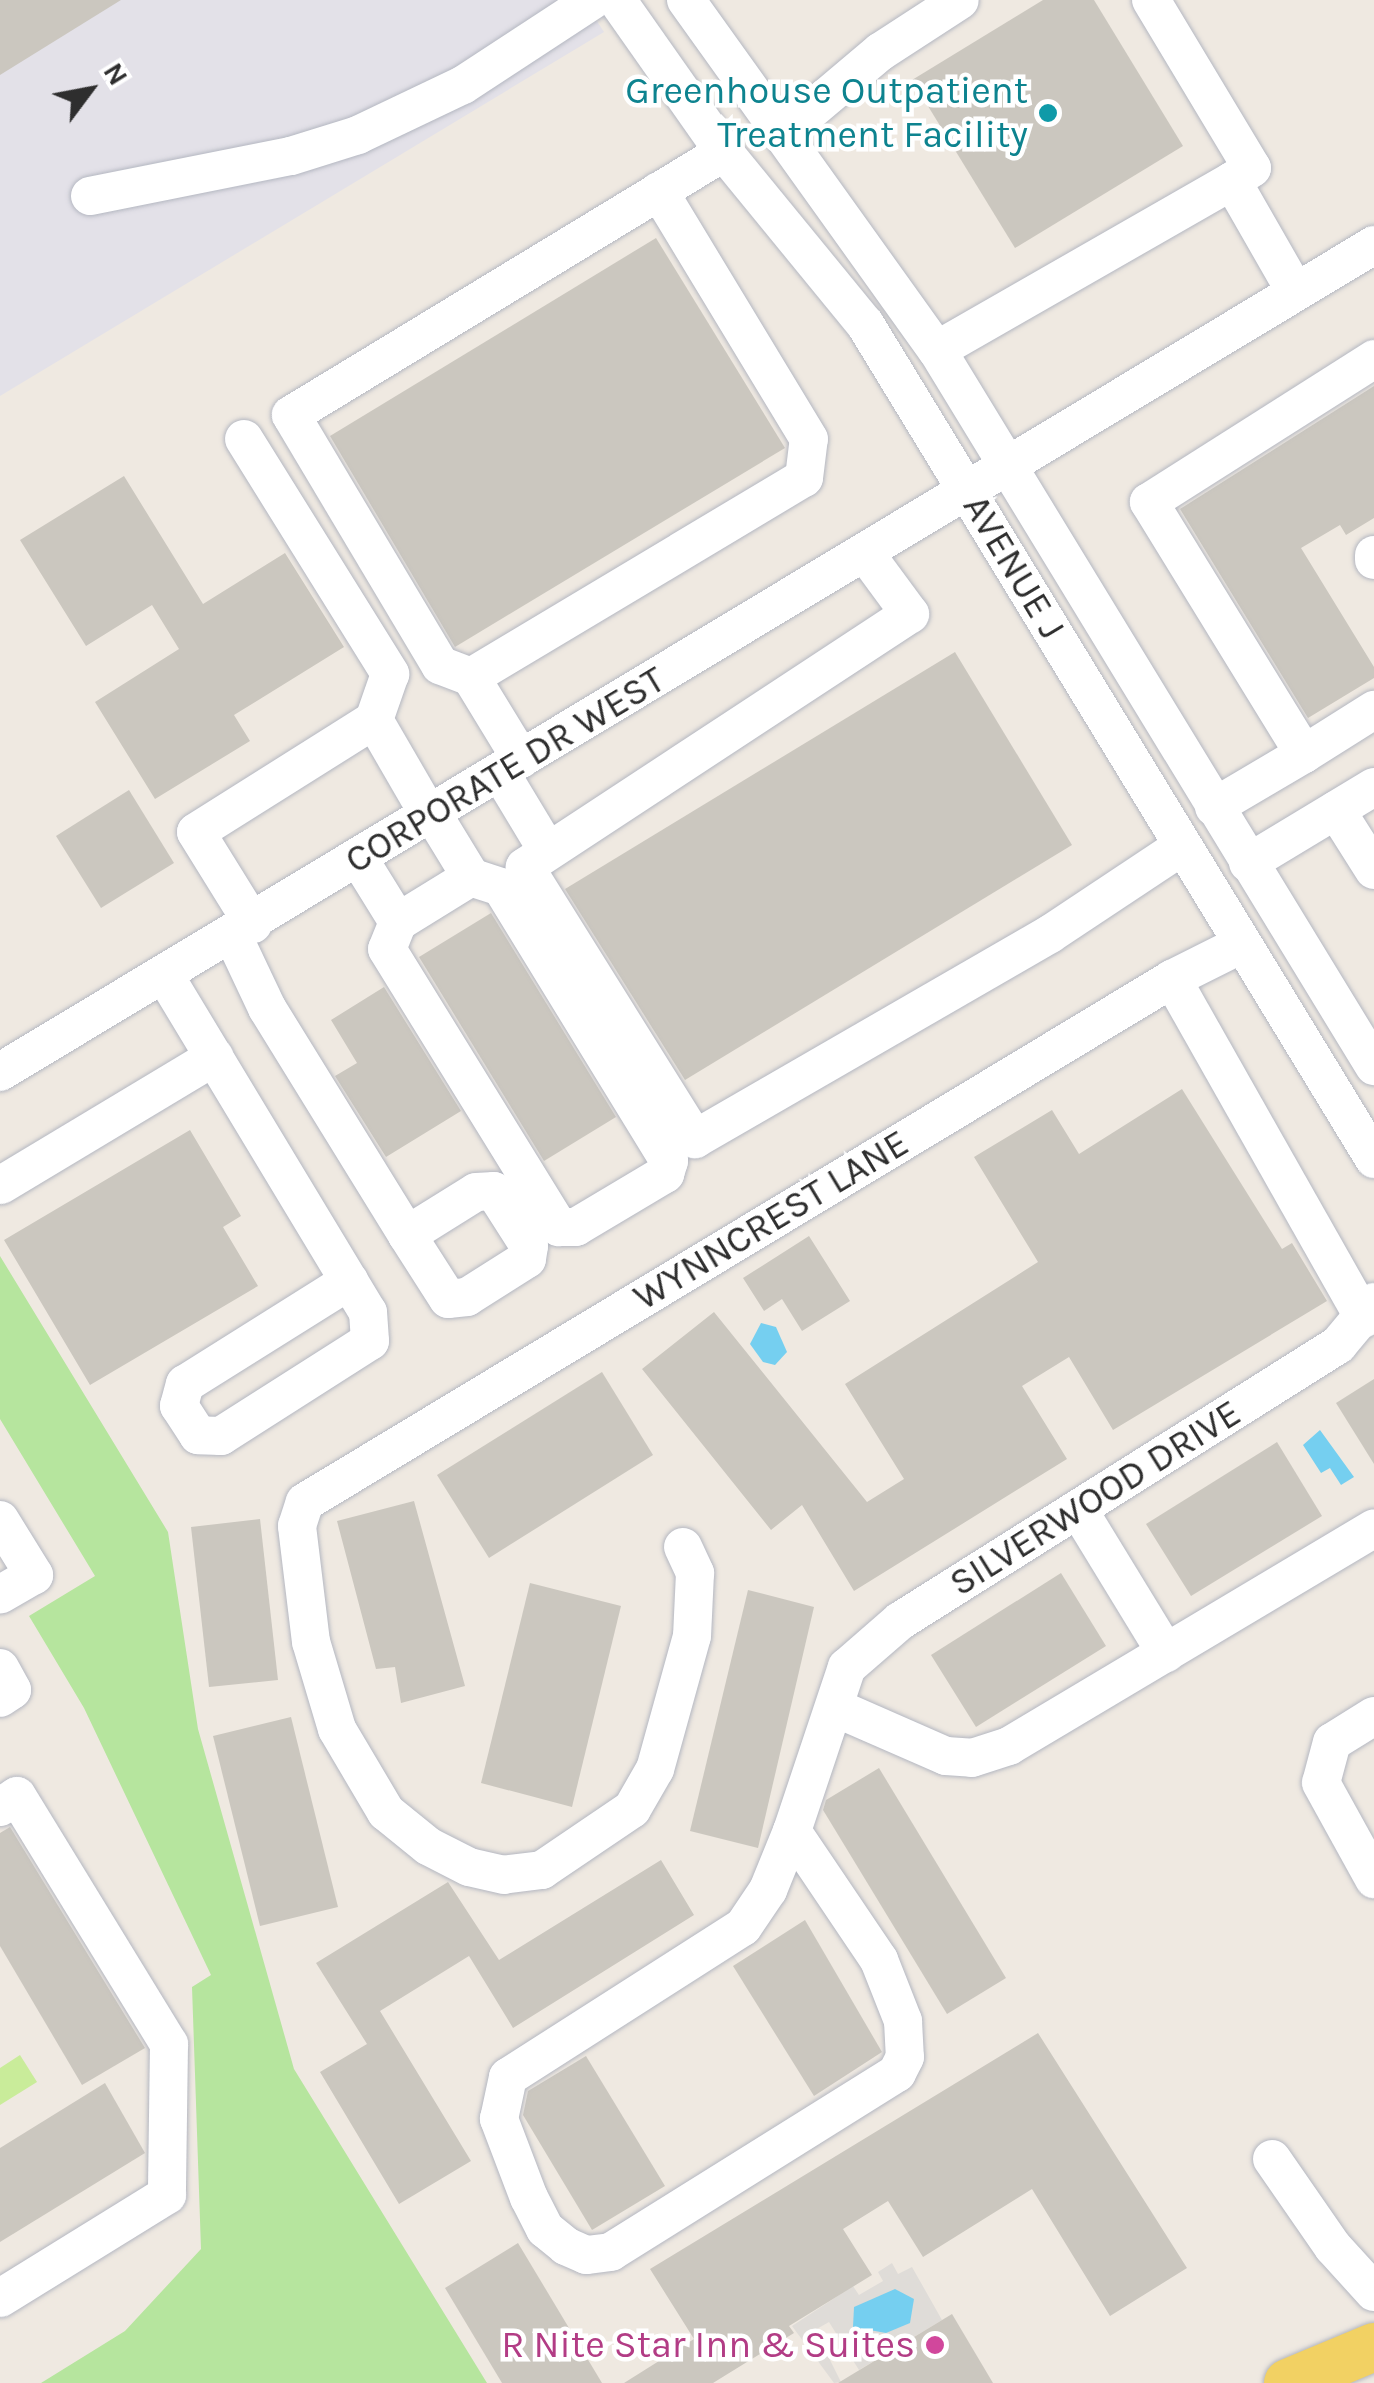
<!DOCTYPE html>
<style>
body{margin:0}
#map{position:relative;width:1374px;height:2383px;overflow:hidden;background:#efe9e1;font-family:Karla,sans-serif}
div>[style]{position:absolute}
.industrial>*{inset:0;background:#e3e1e8}
.green>*{inset:0;background:#b6e59e}
.pitch>*{inset:0;background:#c9ec9a}
.plaza>*{inset:0;background:#dfdcd8}
.water>*{inset:0;background:#75cff0}
.building>*{inset:0;background:#cbc7bf}
.roads{filter:drop-shadow(0 0 2px #b4b7c1) drop-shadow(0 0 2px #b4b7c1)}
.minor>*{height:38px;margin:-19px;padding:0 19px;transform-origin:19px;border-radius:19px;background:#fff}
.major>*{height:48px;margin:-24px;padding:0 24px;transform-origin:24px;border-radius:24px;background:#f2d163}
.dots>*{width:28px;height:28px;translate:-50% -50%;box-sizing:border-box;border:5px solid #fff;border-radius:50%}
span{translate:-50% -50%;white-space:nowrap;text-align:center;line-height:1.15;-webkit-text-stroke:9px #fff;paint-order:stroke}
.culture-label{font-size:38px;color:#0d838f}
.right{translate:-100% -50%;text-align:right}
.street-label{font-size:38px;color:#2e2e2e}
.hotel-label{font-size:38px;color:#b23c85}
.north{position:absolute;left:40px;top:40px;width:100px;height:100px;-webkit-text-stroke:8px #fff;paint-order:stroke;rotate:58deg;font-size:28px;font-weight:700;line-height:40px;text-align:center;color:#2e2e2e}
.north::after{content:'';display:block;margin:auto;width:35px;height:45px;background:#2e2e2e;clip-path:polygon(50% 0,100% 100%,50% 72%,0 100%)}
</style>
<div id="map">
<div class="industrial">
<i style="clip-path:polygon(0 0,583px 0,604px 32px,0 396px)"></i>
</div>
<div class="green">
<i style="clip-path:polygon(0 1256px,168px 1532px,198px 1729px,294px 2069px,487px 2383px,41px 2383px,125px 2331px,201px 2249px,192px 1987px,211px 1975px,84px 1708px,29px 1616px,95px 1576px,0 1419px)"></i>
</div>
<div class="pitch">
<i style="clip-path:polygon(20px 2055px,37px 2082px,0 2105px,0 2068px)"></i>
</div>
<div class="plaza">
<i style="clip-path:polygon(892px 2263px,898px 2274px,912px 2267px,942px 2320px,859px 2370px,829px 2322px,815px 2330px,841px 2382px,834px 2383px,792px 2326px,853px 2286px,859px 2295px,883px 2281px,878px 2272px)"></i>
</div>
<div class="water">
<i style="clip-path:polygon(761px 1323px,776px 1327px,787px 1352px,775px 1365px,763px 1362px,750px 1344px)"></i>
<i style="clip-path:polygon(1320px 1430px,1354px 1477px,1341px 1485px,1330px 1468px,1321px 1473px,1303px 1445px)"></i>
<i style="clip-path:polygon(895px 2289px,914px 2299px,910px 2323px,886px 2333px,853px 2327px,854px 2307px)"></i>
</div>
<div class="building">
<i style="clip-path:polygon(0 0,121px 0,0 75px)"></i>
<i style="clip-path:polygon(1043px 0,1094px 0,1183px 146px,1015px 248px,912px 80px)"></i>
<i style="clip-path:polygon(656px 238px,785px 448px,455px 647px,330px 436px)"></i>
<i style="clip-path:polygon(1374px 386px,1374px 518px,1346px 535px,1340px 525px,1301px 548px,1374px 667px,1374px 678px,1308px 718px,1180px 509px)"></i>
<i style="clip-path:polygon(124px 476px,203px 604px,285px 553px,344px 647px,234px 715px,250px 741px,155px 799px,95px 702px,179px 649px,152px 605px,86px 646px,20px 540px)"></i>
<i style="clip-path:polygon(955px 652px,1072px 845px,685px 1080px,565px 889px)"></i>
<i style="clip-path:polygon(129px 790px,174px 863px,101px 908px,56px 836px)"></i>
<i style="clip-path:polygon(491px 913px,616px 1117px,544px 1161px,419px 957px)"></i>
<i style="clip-path:polygon(384px 987px,461px 1111px,386px 1157px,335px 1076px,357px 1063px,331px 1020px)"></i>
<i style="clip-path:polygon(1182px 1089px,1282px 1249px,1292px 1243px,1327px 1301px,1113px 1430px,1069px 1357px,1022px 1386px,1067px 1459px,854px 1591px,802px 1505px,771px 1530px,642px 1369px,714px 1312px,867px 1502px,904px 1479px,845px 1384px,1038px 1262px,974px 1157px,1052px 1110px,1079px 1154px)"></i>
<i style="clip-path:polygon(190px 1130px,241px 1216px,223px 1227px,258px 1286px,90px 1385px,4px 1240px)"></i>
<i style="clip-path:polygon(809px 1236px,850px 1301px,802px 1331px,782px 1299px,764px 1311px,743px 1278px)"></i>
<i style="clip-path:polygon(602px 1372px,653px 1455px,489px 1558px,437px 1475px)"></i>
<i style="clip-path:polygon(1374px 1379px,1374px 1464px,1336px 1403px)"></i>
<i style="clip-path:polygon(1277px 1442px,1322px 1516px,1191px 1596px,1146px 1524px)"></i>
<i style="clip-path:polygon(414px 1501px,465px 1686px,401px 1703px,395px 1667px,376px 1669px,337px 1521px)"></i>
<i style="clip-path:polygon(260px 1519px,278px 1680px,209px 1687px,191px 1527px)"></i>
<i style="clip-path:polygon(1061px 1573px,1106px 1646px,976px 1727px,931px 1655px)"></i>
<i style="clip-path:polygon(530px 1583px,621px 1606px,572px 1807px,481px 1783px)"></i>
<i style="clip-path:polygon(748px 1590px,814px 1607px,758px 1848px,690px 1831px)"></i>
<i style="clip-path:polygon(291px 1717px,338px 1907px,260px 1926px,213px 1736px)"></i>
<i style="clip-path:polygon(879px 1768px,1006px 1978px,947px 2014px,823px 1810px,826px 1800px)"></i>
<i style="clip-path:polygon(10px 1827px,145px 2048px,82px 2085px,0 1946px,0 1833px)"></i>
<i style="clip-path:polygon(661px 1860px,694px 1915px,513px 2028px,469px 1956px,380px 2011px,471px 2161px,399px 2204px,320px 2072px,367px 2044px,316px 1963px,448px 1882px,499px 1960px)"></i>
<i style="clip-path:polygon(805px 1920px,882px 2052px,814px 2096px,733px 1966px)"></i>
<i style="clip-path:polygon(1038px 2033px,1187px 2268px,1110px 2316px,1032px 2189px,923px 2257px,888px 2201px,843px 2229px,872px 2275px,789px 2326px,794px 2333px,713px 2383px,624px 2383px,694px 2339px,650px 2269px)"></i>
<i style="clip-path:polygon(586px 2056px,665px 2186px,592px 2230px,523px 2115px,528px 2091px)"></i>
<i style="clip-path:polygon(105px 2083px,145px 2153px,0 2242px,0 2148px)"></i>
<i style="clip-path:polygon(518px 2243px,602px 2383px,502px 2383px,445px 2288px)"></i>
<i style="clip-path:polygon(952px 2314px,993px 2383px,838px 2383px)"></i>
</div>
<div class="roads">
<div class="minor">
<i style="left:617px;top:0;width:186px;rotate:54.9deg"></i>
<i style="left:724px;top:152px;width:222px;rotate:50.7deg"></i>
<i style="left:865px;top:324px;width:978px;rotate:58.63deg"></i>
<i style="left:686px;top:0;width:431px;rotate:54.4deg"></i>
<i style="left:937px;top:350px;width:839px;rotate:58.6deg"></i>
<i style="left:1151px;top:0;width:196px;rotate:59deg"></i>
<i style="left:1252px;top:168px;width:24px;rotate:147deg"></i>
<i style="left:1232px;top:181px;width:127px;rotate:60.2deg"></i>
<i style="left:784px;top:133px;width:126px;rotate:-40.2deg"></i>
<i style="left:880px;top:52px;width:95px;rotate:-33deg"></i>
<i style="left:90px;top:196px;width:205px;rotate:-11.3deg"></i>
<i style="left:291px;top:156px;width:70px;rotate:-17.4deg"></i>
<i style="left:358px;top:135px;width:116px;rotate:-25.5deg"></i>
<i style="left:463px;top:85px;width:155px;rotate:-33.2deg"></i>
<i style="left:937px;top:350px;width:340px;rotate:-29.8deg"></i>
<i style="left:244px;top:439px;width:277px;rotate:58.1deg"></i>
<i style="left:390px;top:674px;width:49px;rotate:109.2deg"></i>
<i style="left:374px;top:720px;width:110px;rotate:59.9deg"></i>
<i style="left:865px;top:553px;width:76px;rotate:53.6deg"></i>
<i style="left:910px;top:614px;width:461px;rotate:146.7deg"></i>
<i style="left:525px;top:867px;width:321px;rotate:58deg"></i>
<i style="left:695px;top:1139px;width:410px;rotate:-30deg"></i>
<i style="left:1050px;top:934px;width:157px;rotate:-33.6deg"></i>
<i style="left:1374px;top:555px;width:5px;rotate:90deg"></i>
<i style="left:471px;top:677px;width:388px;rotate:-30.9deg"></i>
<i style="left:804px;top:478px;width:39px;rotate:-83deg"></i>
<i style="left:809px;top:439px;width:290px;rotate:-121.2deg"></i>
<i style="left:1304px;top:754px;width:83px;rotate:-32.2deg"></i>
<i style="left:521px;top:759px;width:96px;rotate:-121.4deg"></i>
<i style="left:471px;top:677px;width:33px;rotate:-159deg"></i>
<i style="left:440px;top:665px;width:291px;rotate:-120.8deg"></i>
<i style="left:291px;top:415px;width:507px;rotate:-31.27deg"></i>
<i style="left:500px;top:772px;width:91px;rotate:58.9deg"></i>
<i style="left:1214px;top:807px;width:104px;rotate:-30.5deg"></i>
<i style="left:1304px;top:754px;width:296px;rotate:-121.6deg"></i>
<i style="left:1149px;top:502px;width:267px;rotate:-32.4deg"></i>
<i style="left:1336px;top:810px;width:71px;rotate:57.7deg"></i>
<i style="left:359px;top:859px;width:74px;rotate:58.2deg"></i>
<i style="left:398px;top:922px;width:29px;rotate:112deg"></i>
<i style="left:387px;top:949px;width:327px;rotate:58.3deg"></i>
<i style="left:559px;top:1227px;width:17px"></i>
<i style="left:576px;top:1227px;width:104px;rotate:-30.8deg"></i>
<i style="left:665px;top:1174px;width:14px;rotate:-73deg"></i>
<i style="left:669px;top:1161px;width:321px;rotate:-121.5deg"></i>
<i style="left:501px;top:887px;width:32px;rotate:-162deg"></i>
<i style="left:471px;top:877px;width:75px;rotate:-121.4deg"></i>
<i style="left:1248px;top:863px;width:147px;rotate:-31.1deg"></i>
<i style="left:398px;top:922px;width:86px;rotate:-31.7deg"></i>
<i style="left:253px;top:924px;width:108px;rotate:-121.8deg"></i>
<i style="left:196px;top:832px;width:210px;rotate:-32.2deg"></i>
<i style="left:233px;top:936px;width:80px;rotate:64.7deg"></i>
<i style="left:267px;top:1008px;width:267px;rotate:58.3deg"></i>
<i style="left:407px;top:1235px;width:81px;rotate:-31.9deg"></i>
<i style="left:476px;top:1192px;width:18px;rotate:-3deg"></i>
<i style="left:494px;top:1191px;width:65px;rotate:57.5deg"></i>
<i style="left:529px;top:1246px;width:13px;rotate:99deg"></i>
<i style="left:527px;top:1259px;width:71px;rotate:147.7deg"></i>
<i style="left:467px;top:1297px;width:19px;rotate:174deg"></i>
<i style="left:448px;top:1299px;width:76px;rotate:-122.6deg"></i>
<i style="left:165px;top:976px;width:393px;rotate:58.9deg"></i>
<i style="left:368px;top:1312px;width:29px;rotate:86deg"></i>
<i style="left:370px;top:1341px;width:177px;rotate:147.5deg"></i>
<i style="left:221px;top:1436px;width:23px;rotate:-178deg"></i>
<i style="left:198px;top:1435px;width:35px;rotate:-123deg"></i>
<i style="left:179px;top:1406px;width:23px;rotate:-75deg"></i>
<i style="left:185px;top:1384px;width:194px;rotate:-32.1deg"></i>
<i style="left:1172px;top:979px;width:390px;rotate:60.5deg"></i>
<i style="left:0;top:1072px;width:1604px;rotate:-31.04deg"></i>
<i style="left:1px;top:1185px;width:249px;rotate:-31deg"></i>
<i style="left:1078px;top:1509px;width:169px;rotate:58.6deg"></i>
<i style="left:0;top:1520px;width:65px;rotate:58.3deg"></i>
<i style="left:34px;top:1575px;width:39px;rotate:150deg"></i>
<i style="left:683px;top:1547px;width:29px;rotate:65deg"></i>
<i style="left:695px;top:1573px;width:63px;rotate:92.7deg"></i>
<i style="left:692px;top:1636px;width:138px;rotate:105.5deg"></i>
<i style="left:655px;top:1769px;width:46px;rotate:119.9deg"></i>
<i style="left:632px;top:1809px;width:109px;rotate:145.9deg"></i>
<i style="left:542px;top:1870px;width:38px;rotate:173deg"></i>
<i style="left:504px;top:1875px;width:36px;rotate:-167deg"></i>
<i style="left:469px;top:1867px;width:46px;rotate:-152.9deg"></i>
<i style="left:428px;top:1846px;width:54px;rotate:-141deg"></i>
<i style="left:386px;top:1812px;width:96px;rotate:-120.6deg"></i>
<i style="left:337px;top:1729px;width:91px;rotate:-106.6deg"></i>
<i style="left:311px;top:1642px;width:117px;rotate:-96.9deg"></i>
<i style="left:297px;top:1526px;width:25px;rotate:-72deg"></i>
<i style="left:305px;top:1502px;width:1013px;rotate:-31.1deg"></i>
<i style="left:1172px;top:979px;width:76px;rotate:-26.6deg"></i>
<i style="left:0;top:1668px;width:25px;rotate:61deg"></i>
<i style="left:12px;top:1690px;width:14px;rotate:146deg"></i>
<i style="left:836px;top:1708px;width:120px;rotate:23.6deg"></i>
<i style="left:946px;top:1756px;width:26px;rotate:4deg"></i>
<i style="left:972px;top:1758px;width:39px;rotate:-18deg"></i>
<i style="left:1009px;top:1746px;width:425px;rotate:-30.8deg"></i>
<i style="left:1374px;top:1716px;width:49px;rotate:148.2deg"></i>
<i style="left:1332px;top:1742px;width:42px;rotate:105deg"></i>
<i style="left:1321px;top:1783px;width:110px;rotate:61.1deg"></i>
<i style="left:0;top:1807px;width:20px;rotate:-33deg"></i>
<i style="left:17px;top:1796px;width:291px;rotate:58.5deg"></i>
<i style="left:169px;top:2044px;width:151px;rotate:90.8deg"></i>
<i style="left:167px;top:2195px;width:196px;rotate:148.3deg"></i>
<i style="left:792px;top:1831px;width:156px;rotate:56deg"></i>
<i style="left:879px;top:1960px;width:66px;rotate:68.5deg"></i>
<i style="left:903px;top:2021px;width:36px;rotate:87deg"></i>
<i style="left:905px;top:2057px;width:18px;rotate:117deg"></i>
<i style="left:897px;top:2073px;width:337px;rotate:148deg"></i>
<i style="left:611px;top:2252px;width:25px;rotate:173deg"></i>
<i style="left:586px;top:2255px;width:22px;rotate:-156deg"></i>
<i style="left:566px;top:2246px;width:27px;rotate:-141deg"></i>
<i style="left:545px;top:2229px;width:35px;rotate:-117deg"></i>
<i style="left:529px;top:2198px;width:85px;rotate:-110.8deg"></i>
<i style="left:499px;top:2119px;width:43px;rotate:-77.9deg"></i>
<i style="left:508px;top:2077px;width:279px;rotate:-32.6deg"></i>
<i style="left:743px;top:1927px;width:45px;rotate:-56deg"></i>
<i style="left:768px;top:1890px;width:64px;rotate:-67.9deg"></i>
<i style="left:792px;top:1831px;width:173px;rotate:-71.5deg"></i>
<i style="left:847px;top:1667px;width:70px;rotate:-41deg"></i>
<i style="left:900px;top:1621px;width:518px;rotate:-32.22deg"></i>
<i style="left:1338px;top:1345px;width:56px;rotate:-50.1deg"></i>
<i style="left:1272px;top:2159px;width:107px;rotate:55.3deg"></i>
<i style="left:1333px;top:2247px;width:61px;rotate:47.7deg"></i>
</div>
<div class="major">
<i style="left:1288px;top:2383px;width:93px;rotate:-22.7deg"></i>
</div>
</div>
<div class="dots">
<i style="left:1048px;top:113px;background:#0f9aa8"></i>
<i style="left:935px;top:2345px;background:#d1479c"></i>
</div>
<div class="culture-label">
<span class="right" style="left:1028px;top:113px">Greenhouse Outpatient<br>Treatment Facility</span>
</div>
<div class="street-label">
<span style="left:1014px;top:567px;rotate:59deg">AVENUE J</span>
<span style="left:505px;top:770px;rotate:-31deg">CORPORATE DR WEST</span>
<span style="left:771px;top:1220px;rotate:-31deg">WYNNCREST LANE</span>
<span style="left:1095px;top:1498px;rotate:-32deg">SILVERWOOD DRIVE</span>
</div>
<div class="hotel-label">
<span class="right" style="left:915px;top:2345px">R Nite Star Inn &amp; Suites</span>
</div>
<div class="north">N</div>
</div>
